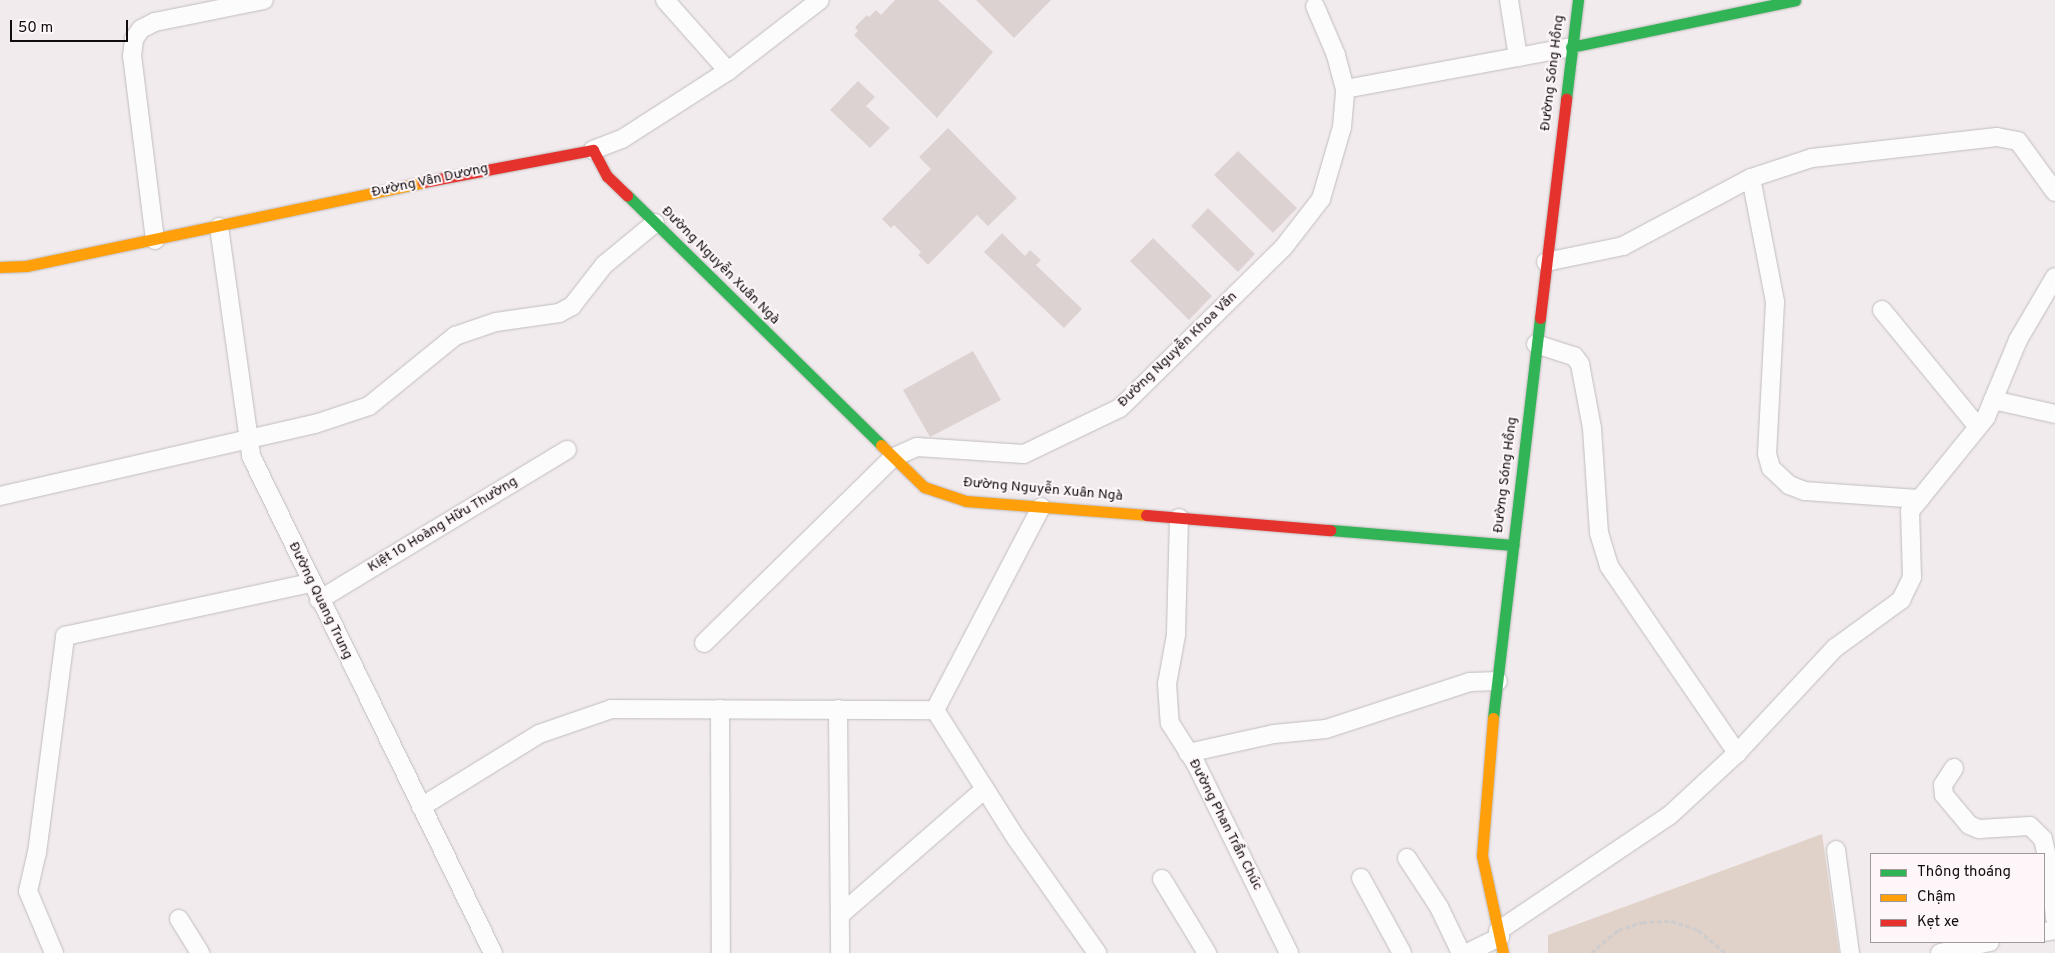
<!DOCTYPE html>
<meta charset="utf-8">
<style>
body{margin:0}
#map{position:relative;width:2055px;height:953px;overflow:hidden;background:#f1ebed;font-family:Overpass,sans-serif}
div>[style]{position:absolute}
.green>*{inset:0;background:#e0d2c8}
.building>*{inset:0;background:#ddd2d2}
.path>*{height:3px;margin-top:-1.5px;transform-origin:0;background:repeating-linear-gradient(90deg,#cecccd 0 5px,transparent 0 7.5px)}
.roads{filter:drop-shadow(0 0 1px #c1bcbd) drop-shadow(0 0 1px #c1bcbd)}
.street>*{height:18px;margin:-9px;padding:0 9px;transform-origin:9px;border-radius:9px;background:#fdfcfc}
.fast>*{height:11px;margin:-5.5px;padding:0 5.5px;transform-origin:5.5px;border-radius:5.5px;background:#30b455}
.slow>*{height:11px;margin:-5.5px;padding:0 5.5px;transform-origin:5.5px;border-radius:5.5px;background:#ff9f0a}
.jam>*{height:11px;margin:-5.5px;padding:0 5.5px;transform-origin:5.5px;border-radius:5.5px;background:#e5322d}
span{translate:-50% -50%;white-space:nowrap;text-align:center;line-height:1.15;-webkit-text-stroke:4px #fef6f9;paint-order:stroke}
.street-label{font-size:14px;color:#110d0e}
.legend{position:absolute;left:1870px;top:853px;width:175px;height:90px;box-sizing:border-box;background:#fef6f9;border:1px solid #9f999b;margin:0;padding:6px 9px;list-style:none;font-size:15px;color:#110d0e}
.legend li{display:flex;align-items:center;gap:10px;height:25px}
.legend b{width:25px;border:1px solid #9f999b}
.scale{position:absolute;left:10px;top:20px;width:118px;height:22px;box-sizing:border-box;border:2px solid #110d0e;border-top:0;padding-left:6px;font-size:15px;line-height:18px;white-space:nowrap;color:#110d0e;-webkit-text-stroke:4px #fef6f9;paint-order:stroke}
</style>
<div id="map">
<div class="green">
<i style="clip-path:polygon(1822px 834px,1839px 953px,1548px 953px,1548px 935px)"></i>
</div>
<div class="building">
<i style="clip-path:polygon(895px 0,938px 0,993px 52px,937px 118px,854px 35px,858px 31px,855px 27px,867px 15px,869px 17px,876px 10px,881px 15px)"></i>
<i style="clip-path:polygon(976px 0,1051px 0,1014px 38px)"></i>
<i style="clip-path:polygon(858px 81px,875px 97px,866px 106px,890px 128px,870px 148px,830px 110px)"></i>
<i style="clip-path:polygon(948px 128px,1017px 198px,988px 226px,977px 215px,928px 265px,918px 255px,921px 252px,894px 225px,891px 228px,882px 219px,931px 169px,919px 157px)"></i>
<i style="clip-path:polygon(1238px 151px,1297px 208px,1273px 233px,1214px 175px)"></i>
<i style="clip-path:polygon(1208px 208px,1255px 254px,1238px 272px,1191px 226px)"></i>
<i style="clip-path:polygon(1002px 233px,1025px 256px,1030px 250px,1041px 260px,1036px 265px,1082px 309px,1064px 328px,984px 252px)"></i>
<i style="clip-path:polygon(1153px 238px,1212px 296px,1189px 320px,1130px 261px)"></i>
<i style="clip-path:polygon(973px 351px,1001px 400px,930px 437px,903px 390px)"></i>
</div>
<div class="path">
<i style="left:1591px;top:953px;width:35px;rotate:-40deg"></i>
<i style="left:1618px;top:930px;width:25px;rotate:-18deg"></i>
<i style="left:1642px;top:922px;width:29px;rotate:-2deg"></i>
<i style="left:1671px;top:921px;width:28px;rotate:18deg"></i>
<i style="left:1698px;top:930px;width:35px;rotate:40deg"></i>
</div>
<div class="roads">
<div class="street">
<i style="left:665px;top:0;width:95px;rotate:48.4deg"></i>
<i style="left:1509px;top:0;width:58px;rotate:81deg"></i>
<i style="left:1345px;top:89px;width:230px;rotate:-10.5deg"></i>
<i style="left:593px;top:150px;width:31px;rotate:-21deg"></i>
<i style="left:622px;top:139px;width:126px;rotate:-32.7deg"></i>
<i style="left:728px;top:71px;width:116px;rotate:-37.7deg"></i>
<i style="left:1751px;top:178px;width:126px;rotate:79deg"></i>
<i style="left:1775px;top:302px;width:152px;rotate:93deg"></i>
<i style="left:1767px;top:454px;width:15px;rotate:74deg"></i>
<i style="left:1771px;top:468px;width:25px;rotate:43deg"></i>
<i style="left:1789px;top:485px;width:17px;rotate:21deg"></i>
<i style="left:1805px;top:491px;width:115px;rotate:4deg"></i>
<i style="left:219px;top:227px;width:231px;rotate:82deg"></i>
<i style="left:251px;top:456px;width:553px;rotate:64.04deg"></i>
<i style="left:155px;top:240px;width:185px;rotate:-97.1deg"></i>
<i style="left:132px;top:56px;width:17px;rotate:-83deg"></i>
<i style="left:134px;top:39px;width:12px;rotate:-55deg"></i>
<i style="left:141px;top:29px;width:16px;rotate:-27deg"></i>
<i style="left:155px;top:22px;width:111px;rotate:-11.4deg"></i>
<i style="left:1546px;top:262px;width:79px;rotate:-11.7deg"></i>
<i style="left:1623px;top:246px;width:145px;rotate:-28deg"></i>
<i style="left:1751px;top:178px;width:64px;rotate:-18.2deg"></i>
<i style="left:1812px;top:158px;width:186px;rotate:-6.5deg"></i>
<i style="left:1997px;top:137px;width:21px;rotate:11deg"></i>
<i style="left:2018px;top:141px;width:63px;rotate:54deg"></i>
<i style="left:1882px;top:310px;width:151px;rotate:50.6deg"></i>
<i style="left:1536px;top:344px;width:40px;rotate:18deg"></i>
<i style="left:1574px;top:356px;width:10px;rotate:53deg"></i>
<i style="left:1580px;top:364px;width:65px;rotate:79.4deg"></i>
<i style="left:1592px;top:428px;width:105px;rotate:86.2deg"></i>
<i style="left:1599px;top:533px;width:34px;rotate:73deg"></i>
<i style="left:1609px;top:566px;width:227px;rotate:55.6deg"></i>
<i style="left:1993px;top:400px;width:64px;rotate:12.7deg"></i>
<i style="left:0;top:496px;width:323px;rotate:-12.9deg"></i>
<i style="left:315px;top:424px;width:57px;rotate:-18.4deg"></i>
<i style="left:369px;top:406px;width:111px;rotate:-39.1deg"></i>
<i style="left:455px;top:336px;width:43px;rotate:-18.9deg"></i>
<i style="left:496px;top:322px;width:64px;rotate:-8.1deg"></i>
<i style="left:559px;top:313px;width:15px;rotate:-28deg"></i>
<i style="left:572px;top:306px;width:52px;rotate:-52deg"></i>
<i style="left:604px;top:265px;width:66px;rotate:-39.5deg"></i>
<i style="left:1179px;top:518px;width:117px;rotate:91.5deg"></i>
<i style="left:1176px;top:635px;width:50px;rotate:100.4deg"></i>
<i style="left:1167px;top:684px;width:39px;rotate:86deg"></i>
<i style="left:1170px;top:723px;width:49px;rotate:57.6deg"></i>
<i style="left:1196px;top:764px;width:211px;rotate:63.8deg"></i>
<i style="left:319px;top:600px;width:290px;rotate:-31.2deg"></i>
<i style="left:704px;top:643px;width:264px;rotate:-44.5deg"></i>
<i style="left:892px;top:458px;width:27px;rotate:-24deg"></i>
<i style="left:917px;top:447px;width:107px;rotate:3.7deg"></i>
<i style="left:1024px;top:454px;width:106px;rotate:-25.6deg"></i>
<i style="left:1120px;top:408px;width:228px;rotate:-44.5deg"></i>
<i style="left:1283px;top:248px;width:62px;rotate:-52.2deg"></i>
<i style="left:1321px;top:199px;width:75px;rotate:-73.7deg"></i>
<i style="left:1342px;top:127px;width:38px;rotate:-85deg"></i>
<i style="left:1345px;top:89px;width:35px;rotate:-105deg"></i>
<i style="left:1336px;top:55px;width:53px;rotate:-113.2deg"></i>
<i style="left:720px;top:709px;width:244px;rotate:89.8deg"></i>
<i style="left:838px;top:709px;width:244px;rotate:89.5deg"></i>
<i style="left:935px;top:710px;width:151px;rotate:57.7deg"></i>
<i style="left:1016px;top:838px;width:141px;rotate:54.8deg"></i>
<i style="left:935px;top:710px;width:229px;rotate:-62.4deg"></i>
<i style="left:1188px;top:753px;width:88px;rotate:-12.5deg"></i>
<i style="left:1274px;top:734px;width:52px;rotate:-5.5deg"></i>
<i style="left:1326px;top:729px;width:151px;rotate:-18.1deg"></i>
<i style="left:1470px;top:682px;width:28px;rotate:-2deg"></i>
<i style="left:1954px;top:768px;width:20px;rotate:123deg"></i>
<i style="left:1943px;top:785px;width:10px;rotate:84deg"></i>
<i style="left:1944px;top:795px;width:39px;rotate:50deg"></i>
<i style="left:1969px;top:825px;width:11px;rotate:22deg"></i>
<i style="left:1979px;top:829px;width:51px;rotate:-3.4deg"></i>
<i style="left:2030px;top:826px;width:18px;rotate:45deg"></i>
<i style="left:2043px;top:839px;width:36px;rotate:77deg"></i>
<i style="left:2051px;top:874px;width:44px;rotate:84.8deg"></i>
<i style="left:421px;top:807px;width:139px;rotate:-31.7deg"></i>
<i style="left:539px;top:734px;width:76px;rotate:-19.1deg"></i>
<i style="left:611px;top:709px;width:324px;rotate:0.2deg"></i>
<i style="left:1836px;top:850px;width:104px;rotate:82.3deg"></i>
<i style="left:1407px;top:858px;width:59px;rotate:56.9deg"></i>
<i style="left:1439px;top:907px;width:51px;rotate:64.4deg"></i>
<i style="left:1361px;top:878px;width:85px;rotate:61.3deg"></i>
<i style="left:1162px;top:879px;width:87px;rotate:58.7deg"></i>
<i style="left:840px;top:915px;width:192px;rotate:-41deg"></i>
<i style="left:179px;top:919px;width:40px;rotate:58deg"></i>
<i style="left:1498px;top:931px;width:207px;rotate:-34deg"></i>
<i style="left:1670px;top:815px;width:91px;rotate:-42.8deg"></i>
<i style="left:1737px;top:753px;width:144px;rotate:-47deg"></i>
<i style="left:1835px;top:648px;width:82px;rotate:-36deg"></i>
<i style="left:1901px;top:600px;width:25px;rotate:-64deg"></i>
<i style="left:1912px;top:577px;width:66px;rotate:-91.7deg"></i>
<i style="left:1910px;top:511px;width:121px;rotate:-51deg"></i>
<i style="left:1986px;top:417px;width:83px;rotate:-67.4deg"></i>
<i style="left:2018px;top:340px;width:73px;rotate:-59.6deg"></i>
<i style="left:2044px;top:932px;width:11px;rotate:-10deg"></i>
<i style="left:54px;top:953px;width:67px;rotate:-112.8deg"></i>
<i style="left:28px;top:891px;width:39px;rotate:-77deg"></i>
<i style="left:37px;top:853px;width:219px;rotate:-82.6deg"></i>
<i style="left:65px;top:636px;width:252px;rotate:-12.2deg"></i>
<i style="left:1467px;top:953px;width:37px;rotate:-26deg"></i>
<i style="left:1940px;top:953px;width:51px;rotate:-12.4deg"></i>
</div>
<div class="fast">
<i style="left:1571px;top:47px;width:229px;rotate:-11.8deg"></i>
<i style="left:1566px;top:99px;width:100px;rotate:-83.1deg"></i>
<i style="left:627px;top:195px;width:356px;rotate:44.5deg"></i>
<i style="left:1330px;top:530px;width:184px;rotate:4.7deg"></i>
<i style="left:1493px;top:718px;width:403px;rotate:-83.3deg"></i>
</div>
<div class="slow">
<i style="left:0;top:267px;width:26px;rotate:-2deg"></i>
<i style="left:26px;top:266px;width:406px;rotate:-11.9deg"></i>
<i style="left:881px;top:445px;width:60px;rotate:44.3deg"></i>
<i style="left:924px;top:487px;width:44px;rotate:18.4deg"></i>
<i style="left:966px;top:501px;width:181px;rotate:4.4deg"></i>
<i style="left:1493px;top:718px;width:138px;rotate:94.6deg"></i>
<i style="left:1482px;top:856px;width:99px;rotate:77.8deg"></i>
</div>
<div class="jam">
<i style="left:423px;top:182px;width:173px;rotate:-10.7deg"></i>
<i style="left:593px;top:150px;width:30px;rotate:62deg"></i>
<i style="left:607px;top:176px;width:28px;rotate:44deg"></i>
<i style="left:1540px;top:318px;width:221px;rotate:-83.2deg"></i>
<i style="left:1146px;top:515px;width:185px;rotate:4.7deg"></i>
</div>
</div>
<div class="street-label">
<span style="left:1553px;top:73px;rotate:-83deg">Đường Sóng Hồng</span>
<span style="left:430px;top:181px;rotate:-12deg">Đường Vân Dương</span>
<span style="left:720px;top:266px;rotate:45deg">Đường Nguyễn Xuân Ngà</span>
<span style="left:1178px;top:350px;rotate:-44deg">Đường Nguyễn Khoa Văn</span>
<span style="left:1506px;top:475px;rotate:-83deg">Đường Sóng Hồng</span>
<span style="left:1043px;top:490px;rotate:5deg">Đường Nguyễn Xuân Ngà</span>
<span style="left:443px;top:525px;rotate:-31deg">Kiệt 10 Hoàng Hữu Thường</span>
<span style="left:320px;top:601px;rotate:64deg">Đường Quang Trung</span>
<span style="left:1225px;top:825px;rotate:63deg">Đường Phan Trần Chúc</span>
</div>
<ul class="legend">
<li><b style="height:6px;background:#30b455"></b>Thông thoáng</li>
<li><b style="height:6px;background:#ff9f0a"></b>Chậm</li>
<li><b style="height:6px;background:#e5322d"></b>Kẹt xe</li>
</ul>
<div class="scale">50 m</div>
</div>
